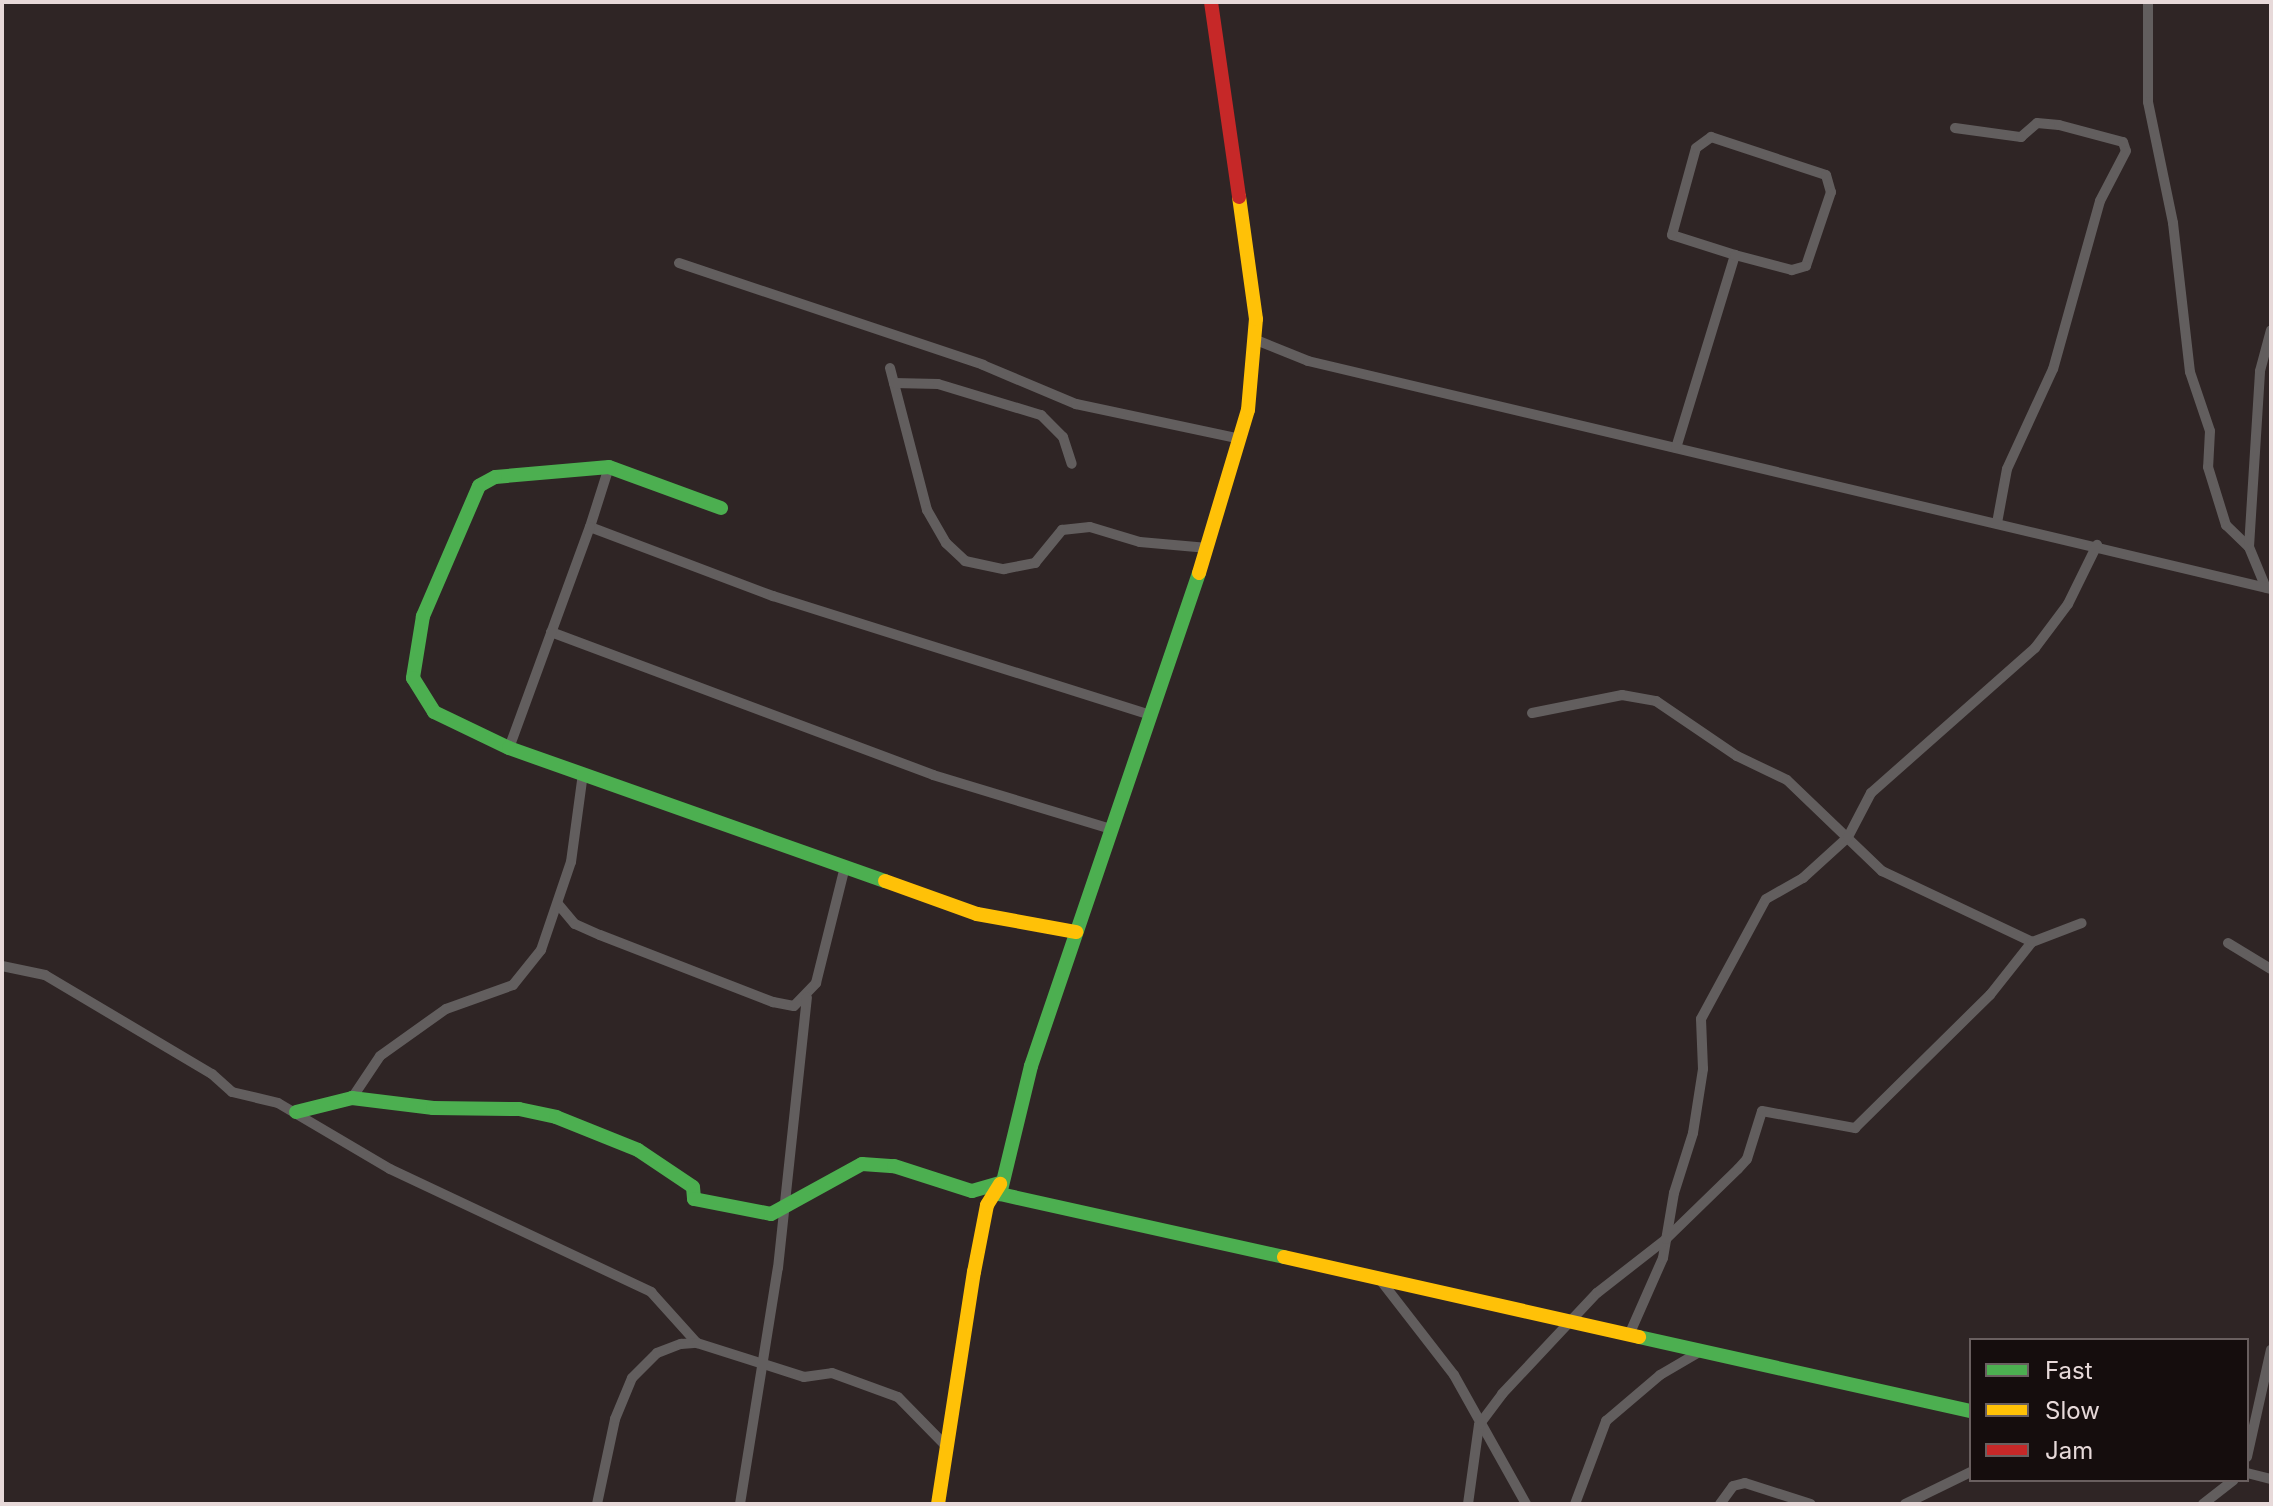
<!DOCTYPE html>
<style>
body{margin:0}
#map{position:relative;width:2273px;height:1506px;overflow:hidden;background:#2f2525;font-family:Inter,sans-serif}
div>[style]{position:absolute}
.street>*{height:10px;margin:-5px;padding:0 5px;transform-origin:5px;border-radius:5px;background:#625e5e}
.fast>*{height:14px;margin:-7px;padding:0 7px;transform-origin:7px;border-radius:7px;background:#4caf50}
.slow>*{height:14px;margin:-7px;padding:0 7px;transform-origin:7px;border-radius:7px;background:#ffc107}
.jam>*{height:14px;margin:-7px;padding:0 7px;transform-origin:7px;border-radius:7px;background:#c62828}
span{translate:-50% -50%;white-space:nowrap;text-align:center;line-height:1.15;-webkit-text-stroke:7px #150d0d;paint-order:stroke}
.frame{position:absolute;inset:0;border:4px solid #e7d9d9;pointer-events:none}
.legend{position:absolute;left:1969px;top:1338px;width:280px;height:144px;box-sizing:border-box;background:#150d0d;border:2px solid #695f5f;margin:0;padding:10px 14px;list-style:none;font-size:24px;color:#e7d9d9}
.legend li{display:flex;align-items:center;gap:16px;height:40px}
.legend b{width:40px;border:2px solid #695f5f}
</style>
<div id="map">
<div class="street">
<i style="left:2148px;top:2px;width:100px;rotate:90deg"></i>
<i style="left:2148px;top:102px;width:124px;rotate:78.3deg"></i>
<i style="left:2173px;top:223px;width:150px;rotate:83.5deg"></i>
<i style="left:2190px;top:372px;width:62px;rotate:71.3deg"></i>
<i style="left:2210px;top:431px;width:36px;rotate:93deg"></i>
<i style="left:2208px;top:467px;width:61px;rotate:72.8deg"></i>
<i style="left:2226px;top:525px;width:32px;rotate:44deg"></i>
<i style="left:2249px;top:547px;width:44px;rotate:67.5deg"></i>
<i style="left:1955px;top:128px;width:67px;rotate:7.8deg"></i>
<i style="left:2021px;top:137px;width:21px;rotate:-41deg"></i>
<i style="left:2037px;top:123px;width:22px;rotate:5deg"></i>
<i style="left:2059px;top:125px;width:66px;rotate:14.9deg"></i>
<i style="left:2123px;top:142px;width:9px;rotate:72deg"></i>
<i style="left:2126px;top:151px;width:56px;rotate:117.5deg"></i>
<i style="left:2100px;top:201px;width:174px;rotate:105.6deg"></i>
<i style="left:2053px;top:369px;width:110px;rotate:114.7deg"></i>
<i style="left:2007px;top:469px;width:55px;rotate:100.5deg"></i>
<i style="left:679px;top:263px;width:321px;rotate:18.5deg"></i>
<i style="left:983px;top:365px;width:101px;rotate:22.8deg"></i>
<i style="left:1076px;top:404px;width:168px;rotate:12deg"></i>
<i style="left:1256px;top:340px;width:56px;rotate:22deg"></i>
<i style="left:1308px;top:361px;width:990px;rotate:13.32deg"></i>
<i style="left:890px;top:368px;width:147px;rotate:75.4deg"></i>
<i style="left:927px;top:510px;width:38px;rotate:60deg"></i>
<i style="left:946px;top:543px;width:26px;rotate:43deg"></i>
<i style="left:965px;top:561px;width:40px;rotate:12deg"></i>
<i style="left:1004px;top:569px;width:32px;rotate:-11deg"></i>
<i style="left:1035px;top:563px;width:43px;rotate:-50.7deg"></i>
<i style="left:1062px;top:530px;width:28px;rotate:-6deg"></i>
<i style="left:1090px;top:527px;width:52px;rotate:16.7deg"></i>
<i style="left:1140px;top:542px;width:68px;rotate:5deg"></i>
<i style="left:894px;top:383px;width:44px;rotate:1.3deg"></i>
<i style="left:938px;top:384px;width:108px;rotate:16.8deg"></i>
<i style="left:1041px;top:415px;width:31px;rotate:45deg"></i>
<i style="left:1063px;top:437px;width:28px;rotate:72deg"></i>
<i style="left:1676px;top:448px;width:202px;rotate:-73deg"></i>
<i style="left:1735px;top:255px;width:66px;rotate:-162.4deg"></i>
<i style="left:1672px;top:235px;width:90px;rotate:-74.6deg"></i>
<i style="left:1696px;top:148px;width:19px;rotate:-36deg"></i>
<i style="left:1711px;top:137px;width:121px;rotate:18.3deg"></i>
<i style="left:1826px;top:175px;width:18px;rotate:74deg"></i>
<i style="left:1831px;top:192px;width:78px;rotate:108.7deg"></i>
<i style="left:1806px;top:266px;width:15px;rotate:164deg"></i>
<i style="left:1792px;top:270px;width:59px;rotate:-165.3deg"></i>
<i style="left:609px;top:467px;width:63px;rotate:107.6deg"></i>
<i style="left:590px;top:527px;width:196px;rotate:20.7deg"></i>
<i style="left:773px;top:596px;width:395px;rotate:17.5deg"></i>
<i style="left:2249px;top:547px;width:176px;rotate:-86.4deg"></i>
<i style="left:2260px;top:371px;width:42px;rotate:-75deg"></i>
<i style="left:551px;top:632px;width:408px;rotate:20.5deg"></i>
<i style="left:933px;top:775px;width:186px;rotate:16.9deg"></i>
<i style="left:1532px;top:713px;width:92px;rotate:-11.3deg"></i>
<i style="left:1622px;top:695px;width:35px;rotate:10deg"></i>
<i style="left:1656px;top:701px;width:98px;rotate:34.2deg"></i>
<i style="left:1737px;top:756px;width:55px;rotate:25.6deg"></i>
<i style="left:1787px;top:780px;width:132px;rotate:43.8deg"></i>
<i style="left:1882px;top:871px;width:166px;rotate:25.3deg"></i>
<i style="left:509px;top:748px;width:235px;rotate:-69.9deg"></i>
<i style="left:558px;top:904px;width:26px;rotate:50deg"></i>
<i style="left:575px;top:924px;width:27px;rotate:24deg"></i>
<i style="left:600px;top:935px;width:186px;rotate:21.2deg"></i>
<i style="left:773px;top:1002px;width:21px;rotate:11deg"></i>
<i style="left:794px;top:1006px;width:32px;rotate:-46deg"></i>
<i style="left:816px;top:983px;width:120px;rotate:-76deg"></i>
<i style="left:2228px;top:943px;width:50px;rotate:31.2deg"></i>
<i style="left:2px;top:966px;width:44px;rotate:11.8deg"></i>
<i style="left:45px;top:975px;width:194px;rotate:30.7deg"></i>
<i style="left:212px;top:1074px;width:27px;rotate:42deg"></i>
<i style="left:232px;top:1092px;width:47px;rotate:13.4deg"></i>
<i style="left:278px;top:1103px;width:130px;rotate:30.5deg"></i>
<i style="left:390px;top:1169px;width:289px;rotate:25.2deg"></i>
<i style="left:651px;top:1292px;width:69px;rotate:48deg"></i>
<i style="left:352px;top:1098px;width:50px;rotate:-56.3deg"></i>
<i style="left:380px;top:1056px;width:81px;rotate:-35.5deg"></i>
<i style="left:446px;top:1009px;width:71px;rotate:-19.7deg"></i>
<i style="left:513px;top:985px;width:45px;rotate:-51.3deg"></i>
<i style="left:541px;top:950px;width:93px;rotate:-71.2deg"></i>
<i style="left:571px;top:862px;width:90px;rotate:-82.3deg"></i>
<i style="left:1378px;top:1277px;width:124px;rotate:52.2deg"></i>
<i style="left:1454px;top:1375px;width:148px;rotate:60.8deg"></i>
<i style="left:1629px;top:1335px;width:84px;rotate:-66.2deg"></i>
<i style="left:1663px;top:1258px;width:66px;rotate:-80.4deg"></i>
<i style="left:1674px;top:1193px;width:63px;rotate:-72.4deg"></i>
<i style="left:1693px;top:1133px;width:65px;rotate:-81.1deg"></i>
<i style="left:1703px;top:1069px;width:50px;rotate:-92.3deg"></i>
<i style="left:1701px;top:1019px;width:136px;rotate:-61.6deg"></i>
<i style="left:1766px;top:899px;width:43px;rotate:-29.6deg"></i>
<i style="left:1803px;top:878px;width:61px;rotate:-42.3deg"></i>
<i style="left:1848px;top:837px;width:50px;rotate:-62.4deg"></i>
<i style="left:1871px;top:793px;width:219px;rotate:-41.5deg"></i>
<i style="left:2035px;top:648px;width:55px;rotate:-53.1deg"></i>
<i style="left:2068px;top:604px;width:66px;rotate:-63.8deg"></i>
<i style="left:2247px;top:1457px;width:110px;rotate:-77.4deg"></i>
<i style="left:2247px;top:1473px;width:25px;rotate:14deg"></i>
<i style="left:597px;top:1504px;width:87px;rotate:-78deg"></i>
<i style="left:615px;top:1419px;width:44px;rotate:-67.5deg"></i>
<i style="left:632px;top:1378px;width:35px;rotate:-45deg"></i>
<i style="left:657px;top:1353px;width:26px;rotate:-21deg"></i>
<i style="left:681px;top:1344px;width:16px;rotate:-4deg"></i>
<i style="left:697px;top:1343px;width:112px;rotate:17.6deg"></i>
<i style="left:804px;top:1377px;width:28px;rotate:-8deg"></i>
<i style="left:832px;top:1373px;width:70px;rotate:20deg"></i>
<i style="left:898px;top:1397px;width:70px;rotate:45.6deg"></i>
<i style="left:740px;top:1504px;width:239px;rotate:-80.9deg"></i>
<i style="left:778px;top:1268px;width:272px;rotate:-83.9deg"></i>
<i style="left:1468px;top:1504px;width:80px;rotate:-82.1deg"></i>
<i style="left:1479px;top:1425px;width:39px;rotate:-53deg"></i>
<i style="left:1502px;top:1394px;width:139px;rotate:-46.8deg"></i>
<i style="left:1597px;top:1293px;width:88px;rotate:-38deg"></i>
<i style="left:1666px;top:1239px;width:100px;rotate:-44.2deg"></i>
<i style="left:1738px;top:1169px;width:13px;rotate:-48deg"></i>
<i style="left:1747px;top:1159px;width:50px;rotate:-72.6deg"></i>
<i style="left:1762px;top:1111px;width:95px;rotate:10.4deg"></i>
<i style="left:1855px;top:1128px;width:190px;rotate:-44.6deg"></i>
<i style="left:1990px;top:995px;width:68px;rotate:-51.6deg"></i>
<i style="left:2032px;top:942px;width:53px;rotate:-20.8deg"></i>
<i style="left:1575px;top:1504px;width:89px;rotate:-69.5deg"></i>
<i style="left:1606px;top:1421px;width:71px;rotate:-40.4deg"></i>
<i style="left:1660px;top:1375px;width:48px;rotate:-30.3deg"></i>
<i style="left:1720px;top:1504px;width:22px;rotate:-54deg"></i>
<i style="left:1733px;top:1486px;width:12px;rotate:-14deg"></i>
<i style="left:1745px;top:1483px;width:69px;rotate:17.7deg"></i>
<i style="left:1905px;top:1504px;width:73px;rotate:-25.9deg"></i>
<i style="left:2203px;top:1504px;width:39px;rotate:-38deg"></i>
</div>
<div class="fast">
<i style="left:721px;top:508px;width:119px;rotate:-159.9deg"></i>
<i style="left:609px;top:467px;width:114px;rotate:175deg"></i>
<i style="left:495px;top:477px;width:18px;rotate:151deg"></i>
<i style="left:479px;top:486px;width:142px;rotate:113.3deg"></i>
<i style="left:423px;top:616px;width:63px;rotate:99.2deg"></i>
<i style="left:413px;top:678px;width:40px;rotate:58deg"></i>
<i style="left:434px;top:712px;width:83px;rotate:25.6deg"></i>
<i style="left:509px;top:748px;width:399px;rotate:19.5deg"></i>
<i style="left:1199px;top:573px;width:521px;rotate:108.82deg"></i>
<i style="left:1031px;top:1066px;width:132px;rotate:103.6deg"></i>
<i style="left:1000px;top:1194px;width:291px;rotate:12.5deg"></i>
<i style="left:296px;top:1112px;width:58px;rotate:-14deg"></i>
<i style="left:352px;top:1098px;width:82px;rotate:7deg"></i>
<i style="left:433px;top:1108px;width:86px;rotate:0.7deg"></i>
<i style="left:519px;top:1109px;width:38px;rotate:12deg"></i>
<i style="left:556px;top:1117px;width:88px;rotate:21.9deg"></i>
<i style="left:638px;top:1150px;width:66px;rotate:33.9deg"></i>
<i style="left:693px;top:1187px;width:12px;rotate:85deg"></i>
<i style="left:694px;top:1199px;width:78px;rotate:11deg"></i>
<i style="left:771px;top:1214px;width:104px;rotate:-28.8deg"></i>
<i style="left:862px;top:1164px;width:32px;rotate:4deg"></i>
<i style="left:894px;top:1166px;width:82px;rotate:17.8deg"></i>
<i style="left:972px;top:1191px;width:29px;rotate:-16deg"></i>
<i style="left:1639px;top:1337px;width:340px;rotate:12.6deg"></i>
</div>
<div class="slow">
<i style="left:1199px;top:573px;width:170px;rotate:-73.3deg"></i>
<i style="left:1248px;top:410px;width:91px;rotate:-85deg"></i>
<i style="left:1256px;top:319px;width:123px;rotate:-97.9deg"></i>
<i style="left:885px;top:881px;width:98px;rotate:19.7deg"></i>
<i style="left:977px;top:914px;width:101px;rotate:10.3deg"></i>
<i style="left:1284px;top:1257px;width:364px;rotate:12.7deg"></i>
<i style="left:938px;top:1504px;width:235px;rotate:-81.2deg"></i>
<i style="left:974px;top:1272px;width:68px;rotate:-79deg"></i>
<i style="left:987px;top:1205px;width:25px;rotate:-58deg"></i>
</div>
<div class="jam">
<i style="left:1211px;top:2px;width:197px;rotate:81.8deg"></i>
</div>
<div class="frame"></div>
<ul class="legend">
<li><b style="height:10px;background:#4caf50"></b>Fast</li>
<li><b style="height:10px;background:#ffc107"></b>Slow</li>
<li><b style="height:10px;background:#c62828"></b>Jam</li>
</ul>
</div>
